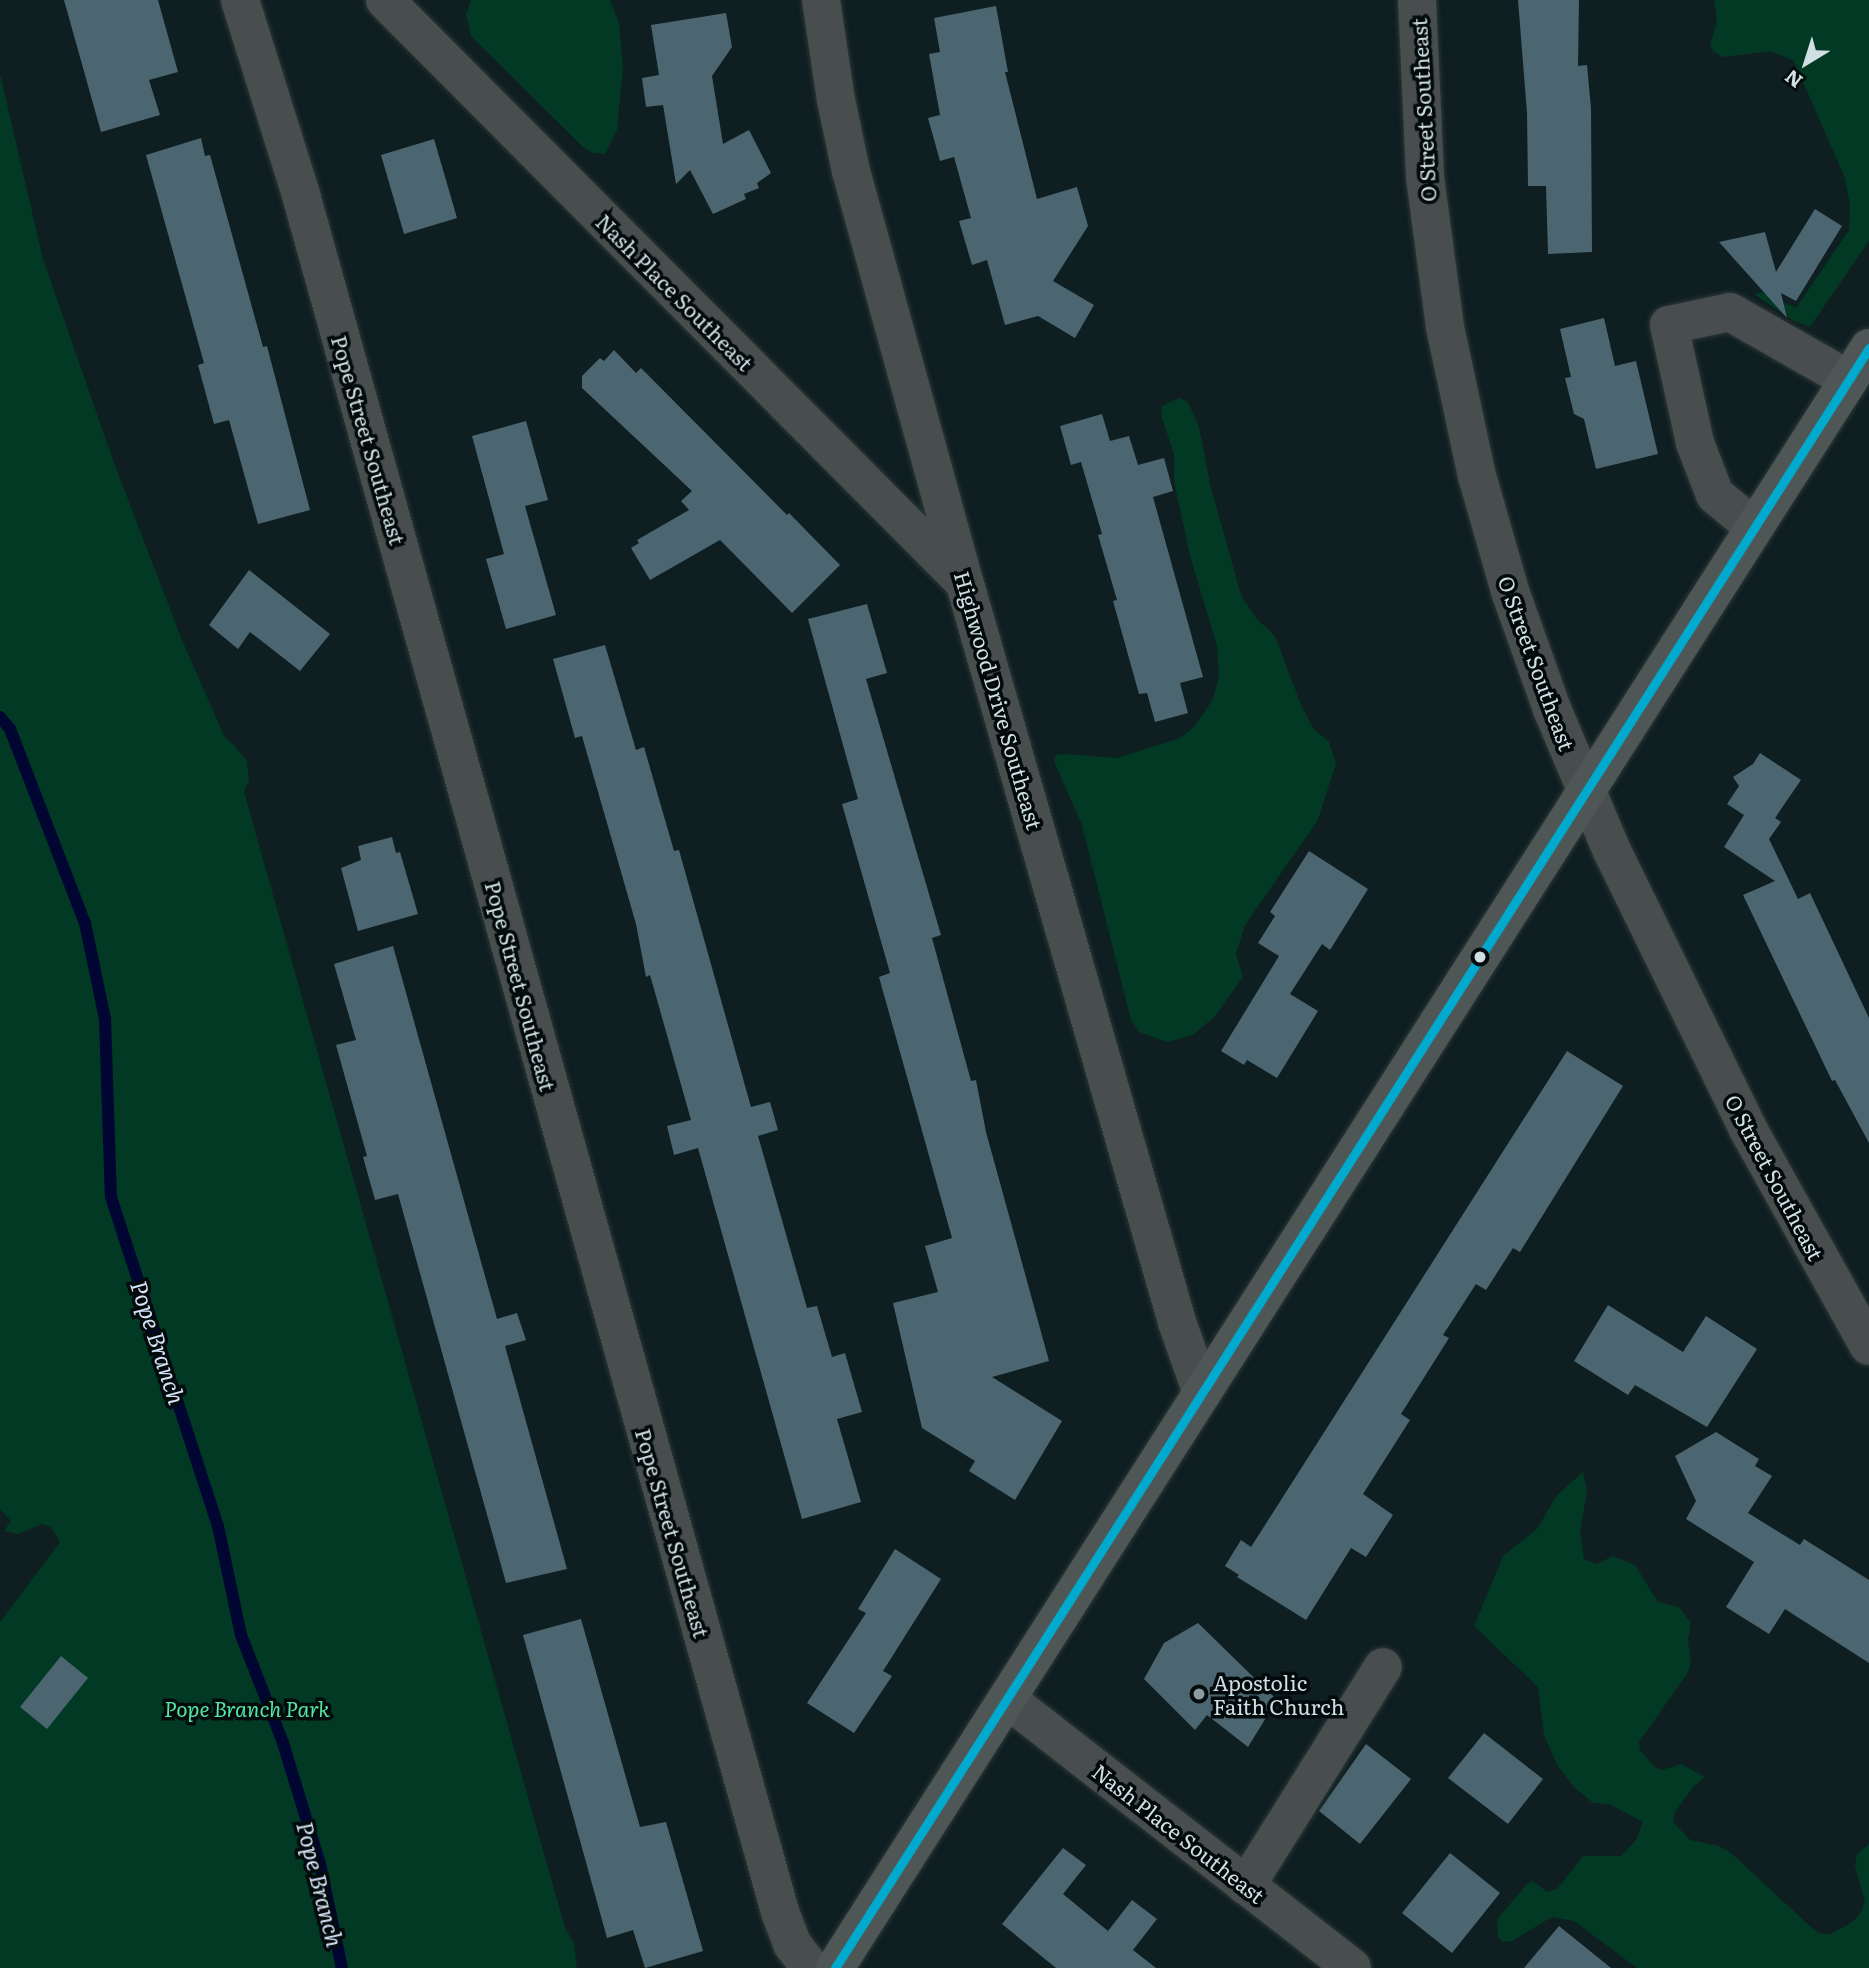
<!DOCTYPE html>
<style>
body{margin:0}
#map{position:relative;width:1869px;height:1968px;overflow:hidden;background:#0f1e20;font-family:Literata,serif}
div>[style]{position:absolute}
.green>*{inset:0;background:#023924}
.stream>*{height:12px;margin:-6px;padding:0 6px;transform-origin:6px;border-radius:6px;background:#010532}
.building>*{inset:0;background:#4b6671}
.roads{filter:drop-shadow(0 0 2px #2c3839) drop-shadow(0 0 2px #2c3839)}
.minor>*{height:38px;margin:-19px;padding:0 19px;transform-origin:19px;border-radius:19px;background:#484e4d}
.major>*{height:38px;margin:-19px;padding:0 19px;transform-origin:19px;border-radius:19px;background:#4f5656}
.bus-1>*{height:9px;margin:-4.5px;padding:0 4.5px;transform-origin:4.5px;border-radius:4.5px;background:#00a9ce}
.dots>*{width:19px;height:19px;translate:-50% -50%;box-sizing:border-box;border:4px solid #020a0c;border-radius:50%}
span{translate:-50% -50%;white-space:nowrap;text-align:center;line-height:1.15;-webkit-text-stroke:7px #020a0c;paint-order:stroke}
.street-label{font-size:21px;color:#d0dfe1}
.poi-label{font-size:21px;color:#d0dfe1}
.left{translate:0 -50%;text-align:left}
.park-label{font-size:21px;color:#55e5a4;font-style:italic}
.water-label{font-size:23px;color:#d6e3f7;font-style:italic}
.north{position:absolute;left:1771px;top:28px;width:70px;height:70px;-webkit-text-stroke:5px #020a0c;paint-order:stroke;rotate:218deg;font-size:19px;font-weight:700;line-height:28px;text-align:center;color:#d0dfe1}
.north::after{content:'';display:block;margin:auto;width:24px;height:32px;background:#d0dfe1;clip-path:polygon(50% 0,100% 100%,50% 72%,0 100%)}
</style>
<div id="map">
<div class="green">
<i style="clip-path:polygon(471px 0,610px 0,619px 23px,623px 68px,617px 130px,605px 154px,593px 153px,584px 148px,471px 36px,466px 15px)"></i>
<i style="clip-path:polygon(1714px 0,1869px 0,1869px 241px,1810px 327px,1792px 320px,1754px 294px,1761px 292px,1796px 308px,1849px 230px,1850px 204px,1844px 176px,1794px 61px,1770px 51px,1724px 57px,1714px 52px,1710px 46px,1717px 21px)"></i>
<i style="clip-path:polygon(0 74px,43px 259px,114px 463px,182px 640px,225px 738px,234px 745px,247px 761px,249px 780px,244px 792px,565px 1928px,574px 1943px,577px 1968px,0 1968px,0 1622px,60px 1542px,51px 1527px,42px 1524px,18px 1534px,4px 1531px,11px 1521px,0 1509px)"></i>
<i style="clip-path:polygon(1179px 398px,1188px 402px,1199px 427px,1211px 488px,1241px 595px,1256px 618px,1275px 636px,1301px 705px,1313px 728px,1329px 742px,1336px 763px,1318px 820px,1245px 925px,1236px 954px,1243px 977px,1215px 1016px,1193px 1035px,1167px 1042px,1139px 1032px,1131px 1020px,1082px 825px,1054px 761px,1056px 755px,1064px 754px,1117px 758px,1180px 738px,1195px 726px,1213px 699px,1219px 676px,1217px 646px,1190px 556px,1174px 481px,1174px 454px,1161px 415px,1162px 406px)"></i>
<i style="clip-path:polygon(1583px 1472px,1587px 1491px,1580px 1533px,1584px 1559px,1597px 1564px,1613px 1556px,1635px 1565px,1658px 1602px,1679px 1607px,1691px 1623px,1688px 1640px,1691px 1664px,1687px 1674px,1639px 1742px,1640px 1750px,1654px 1766px,1662px 1770px,1681px 1764px,1705px 1777px,1694px 1786px,1675px 1812px,1673px 1822px,1690px 1840px,1719px 1846px,1731px 1853px,1810px 1926px,1819px 1933px,1830px 1934px,1851px 1923px,1860px 1914px,1865px 1902px,1855px 1865px,1857px 1854px,1869px 1844px,1869px 1968px,1637px 1968px,1574px 1921px,1552px 1917px,1512px 1941px,1503px 1942px,1498px 1937px,1497px 1919px,1527px 1884px,1533px 1881px,1547px 1892px,1557px 1889px,1583px 1856px,1621px 1856px,1636px 1840px,1643px 1822px,1609px 1804px,1593px 1803px,1574px 1787px,1557px 1765px,1544px 1735px,1538px 1687px,1474px 1626px,1503px 1556px,1537px 1529px,1557px 1495px)"></i>
</div>
<div class="stream">
<i style="left:0;top:717px;width:16px;rotate:50deg"></i>
<i style="left:10px;top:729px;width:208px;rotate:68.9deg"></i>
<i style="left:85px;top:923px;width:98px;rotate:78.2deg"></i>
<i style="left:105px;top:1019px;width:178px;rotate:88.1deg"></i>
<i style="left:111px;top:1197px;width:346px;rotate:72deg"></i>
<i style="left:218px;top:1526px;width:111px;rotate:78.1deg"></i>
<i style="left:241px;top:1635px;width:116px;rotate:68.7deg"></i>
<i style="left:283px;top:1743px;width:127px;rotate:73deg"></i>
<i style="left:320px;top:1864px;width:106px;rotate:78.1deg"></i>
</div>
<div class="building">
<i style="clip-path:polygon(64px 0,158px 0,178px 72px,149px 80px,160px 115px,101px 132px)"></i>
<i style="clip-path:polygon(1518px 0,1579px 0,1578px 66px,1587px 65px,1591px 108px,1592px 252px,1548px 254px,1546px 186px,1528px 186px,1527px 113px)"></i>
<i style="clip-path:polygon(996px 6px,1008px 72px,1005px 72px,1037px 199px,1077px 187px,1088px 226px,1053px 281px,1094px 305px,1075px 338px,1038px 316px,1005px 325px,987px 260px,972px 265px,959px 221px,971px 218px,954px 157px,940px 161px,928px 118px,940px 115px,929px 54px,940px 52px,934px 18px)"></i>
<i style="clip-path:polygon(726px 13px,732px 47px,712px 76px,723px 144px,749px 130px,771px 173px,757px 183px,759px 188px,744px 194px,746px 199px,713px 214px,690px 170px,676px 184px,663px 105px,646px 107px,642px 78px,659px 75px,651px 25px)"></i>
<i style="clip-path:polygon(201px 138px,205px 156px,210px 155px,263px 347px,267px 346px,310px 510px,258px 524px,229px 420px,214px 424px,198px 365px,204px 363px,146px 155px)"></i>
<i style="clip-path:polygon(434px 139px,457px 218px,404px 234px,381px 155px)"></i>
<i style="clip-path:polygon(1815px 209px,1842px 226px,1796px 301px,1781px 293px,1787px 318px,1719px 242px,1765px 232px,1776px 272px)"></i>
<i style="clip-path:polygon(1604px 318px,1615px 366px,1636px 361px,1658px 454px,1596px 469px,1584px 419px,1574px 414px,1565px 378px,1571px 377px,1560px 329px)"></i>
<i style="clip-path:polygon(614px 350px,636px 373px,641px 368px,787px 515px,789px 513px,840px 565px,792px 613px,720px 540px,650px 580px,631px 548px,639px 543px,637px 540px,689px 510px,681px 501px,692px 491px,582px 388px,582px 376px,600px 358px,604px 361px)"></i>
<i style="clip-path:polygon(1102px 414px,1110px 441px,1129px 436px,1138px 465px,1164px 458px,1173px 491px,1153px 497px,1203px 677px,1180px 683px,1188px 713px,1155px 722px,1147px 693px,1139px 694px,1113px 601px,1117px 600px,1098px 535px,1102px 534px,1081px 462px,1071px 465px,1060px 426px)"></i>
<i style="clip-path:polygon(526px 421px,548px 500px,525px 506px,556px 615px,506px 629px,486px 559px,504px 554px,472px 436px)"></i>
<i style="clip-path:polygon(249px 570px,330px 634px,300px 671px,250px 632px,238px 649px,209px 625px)"></i>
<i style="clip-path:polygon(867px 604px,887px 673px,866px 679px,941px 935px,932px 938px,971px 1081px,976px 1080px,986px 1132px,1049px 1361px,992px 1377px,1062px 1421px,1015px 1500px,969px 1471px,975px 1461px,922px 1428px,893px 1303px,938px 1292px,925px 1246px,952px 1238px,879px 977px,890px 973px,842px 804px,858px 799px,808px 619px)"></i>
<i style="clip-path:polygon(605px 645px,636px 750px,644px 747px,674px 851px,679px 850px,751px 1107px,770px 1102px,778px 1130px,758px 1136px,807px 1308px,817px 1306px,832px 1357px,845px 1353px,862px 1412px,837px 1419px,861px 1502px,802px 1519px,698px 1148px,674px 1155px,667px 1126px,691px 1120px,650px 975px,646px 977px,636px 924px,582px 736px,575px 738px,553px 659px)"></i>
<i style="clip-path:polygon(1760px 753px,1801px 780px,1775px 818px,1781px 822px,1769px 839px,1798px 899px,1810px 893px,1869px 1018px,1869px 1143px,1835px 1080px,1832px 1081px,1743px 895px,1775px 881px,1724px 847px,1744px 815px,1727px 804px,1739px 786px,1733px 777px,1753px 764px)"></i>
<i style="clip-path:polygon(392px 837px,396px 853px,400px 852px,418px 914px,358px 931px,341px 868px,361px 860px,358px 846px)"></i>
<i style="clip-path:polygon(1309px 851px,1368px 889px,1330px 950px,1322px 944px,1290px 994px,1318px 1011px,1277px 1078px,1247px 1060px,1244px 1065px,1221px 1051px,1279px 956px,1258px 943px,1275px 916px,1270px 912px)"></i>
<i style="clip-path:polygon(393px 946px,497px 1319px,517px 1313px,526px 1340px,505px 1346px,567px 1569px,506px 1583px,398px 1194px,375px 1200px,363px 1157px,367px 1156px,336px 1045px,356px 1040px,334px 964px)"></i>
<i style="clip-path:polygon(1567px 1051px,1623px 1086px,1520px 1252px,1513px 1248px,1486px 1290px,1476px 1284px,1443px 1335px,1449px 1338px,1401px 1414px,1410px 1420px,1363px 1494px,1393px 1515px,1366px 1557px,1351px 1548px,1306px 1620px,1237px 1577px,1239px 1575px,1225px 1566px,1241px 1540px,1251px 1547px)"></i>
<i style="clip-path:polygon(1608px 1305px,1683px 1352px,1706px 1316px,1757px 1349px,1707px 1427px,1635px 1385px,1628px 1395px,1574px 1361px)"></i>
<i style="clip-path:polygon(1716px 1432px,1759px 1459px,1755px 1466px,1772px 1476px,1748px 1513px,1800px 1545px,1804px 1539px,1869px 1580px,1869px 1663px,1785px 1609px,1769px 1634px,1726px 1607px,1754px 1562px,1686px 1519px,1696px 1501px,1675px 1456px)"></i>
<i style="clip-path:polygon(895px 1549px,941px 1579px,883px 1671px,892px 1676px,854px 1733px,807px 1703px,866px 1613px,858px 1609px)"></i>
<i style="clip-path:polygon(581px 1619px,640px 1827px,666px 1822px,703px 1951px,645px 1968px,633px 1930px,607px 1938px,523px 1635px)"></i>
<i style="clip-path:polygon(1198px 1623px,1277px 1700px,1248px 1747px,1207px 1715px,1195px 1730px,1144px 1679px,1164px 1643px)"></i>
<i style="clip-path:polygon(61px 1656px,88px 1678px,47px 1729px,20px 1707px)"></i>
<i style="clip-path:polygon(1484px 1733px,1543px 1779px,1508px 1824px,1448px 1778px)"></i>
<i style="clip-path:polygon(1366px 1744px,1411px 1779px,1360px 1844px,1319px 1811px)"></i>
<i style="clip-path:polygon(1063px 1848px,1086px 1865px,1063px 1894px,1108px 1931px,1132px 1900px,1157px 1919px,1133px 1950px,1156px 1968px,1056px 1968px,1002px 1924px)"></i>
<i style="clip-path:polygon(1450px 1853px,1500px 1893px,1452px 1953px,1402px 1913px)"></i>
<i style="clip-path:polygon(1559px 1926px,1611px 1968px,1524px 1968px)"></i>
</div>
<div class="roads">
<div class="minor">
<i style="left:240px;top:0;width:204px;rotate:72.6deg"></i>
<i style="left:301px;top:195px;width:1783px;rotate:74.41deg"></i>
<i style="left:780px;top:1912px;width:34px;rotate:69deg"></i>
<i style="left:792px;top:1944px;width:31px;rotate:52deg"></i>
<i style="left:385px;top:0;width:821px;rotate:45.15deg"></i>
<i style="left:821px;top:0;width:101px;rotate:81.5deg"></i>
<i style="left:836px;top:100px;width:73px;rotate:78.1deg"></i>
<i style="left:851px;top:171px;width:428px;rotate:74.6deg"></i>
<i style="left:965px;top:584px;width:768px;rotate:73.97deg"></i>
<i style="left:1177px;top:1322px;width:75px;rotate:70.6deg"></i>
<i style="left:1417px;top:0;width:177px;rotate:87.4deg"></i>
<i style="left:1425px;top:177px;width:151px;rotate:82.4deg"></i>
<i style="left:1445px;top:327px;width:152px;rotate:77.9deg"></i>
<i style="left:1477px;top:476px;width:120px;rotate:74deg"></i>
<i style="left:1510px;top:591px;width:125px;rotate:70.4deg"></i>
<i style="left:1552px;top:709px;width:154px;rotate:67.1deg"></i>
<i style="left:1612px;top:851px;width:309px;rotate:63.9deg"></i>
<i style="left:1748px;top:1129px;width:248px;rotate:60.9deg"></i>
<i style="left:1754px;top:527px;width:50px;rotate:-140.6deg"></i>
<i style="left:1715px;top:495px;width:56px;rotate:-111deg"></i>
<i style="left:1695px;top:443px;width:121px;rotate:-102.4deg"></i>
<i style="left:1669px;top:325px;width:62px;rotate:-12deg"></i>
<i style="left:1730px;top:312px;width:137px;rotate:29.7deg"></i>
<i style="left:1007px;top:1699px;width:437px;rotate:37.9deg"></i>
<i style="left:1246px;top:1886px;width:258px;rotate:-58deg"></i>
</div>
<div class="major">
<i style="left:835px;top:1968px;width:1922px;rotate:-57.45deg"></i>
</div>
</div>
<div class="bus-1">
<i style="left:835px;top:1968px;width:1922px;rotate:-57.45deg"></i>
</div>
<div class="dots">
<i style="left:1480px;top:957px;background:#d0dfe1"></i>
<i style="left:1199px;top:1694px;background:#8c9b9d"></i>
</div>
<div class="street-label">
<span style="left:1423px;top:110px;rotate:-93deg">O Street Southeast</span>
<span style="left:675px;top:292px;rotate:45deg">Nash Place Southeast</span>
<span style="left:369px;top:440px;rotate:74deg">Pope Street Southeast</span>
<span style="left:1537px;top:663px;rotate:70deg">O Street Southeast</span>
<span style="left:999px;top:700px;rotate:74deg">Highwood Drive Southeast</span>
<span style="left:521px;top:986px;rotate:75deg">Pope Street Southeast</span>
<span style="left:1775px;top:1177px;rotate:62deg">O Street Southeast</span>
<span style="left:673px;top:1533px;rotate:74deg">Pope Street Southeast</span>
<span style="left:1179px;top:1833px;rotate:38deg">Nash Place Southeast</span>
</div>
<div class="poi-label">
<span class="left" style="left:1213px;top:1694px">Apostolic<br>Faith Church</span>
</div>
<div class="park-label">
<span style="left:247px;top:1708px">Pope Branch Park</span>
</div>
<div class="water-label">
<span style="left:159px;top:1342px;rotate:72deg">Pope Branch</span>
<span style="left:321px;top:1884px;rotate:76deg">Pope Branch</span>
</div>
<div class="north">N</div>
</div>
